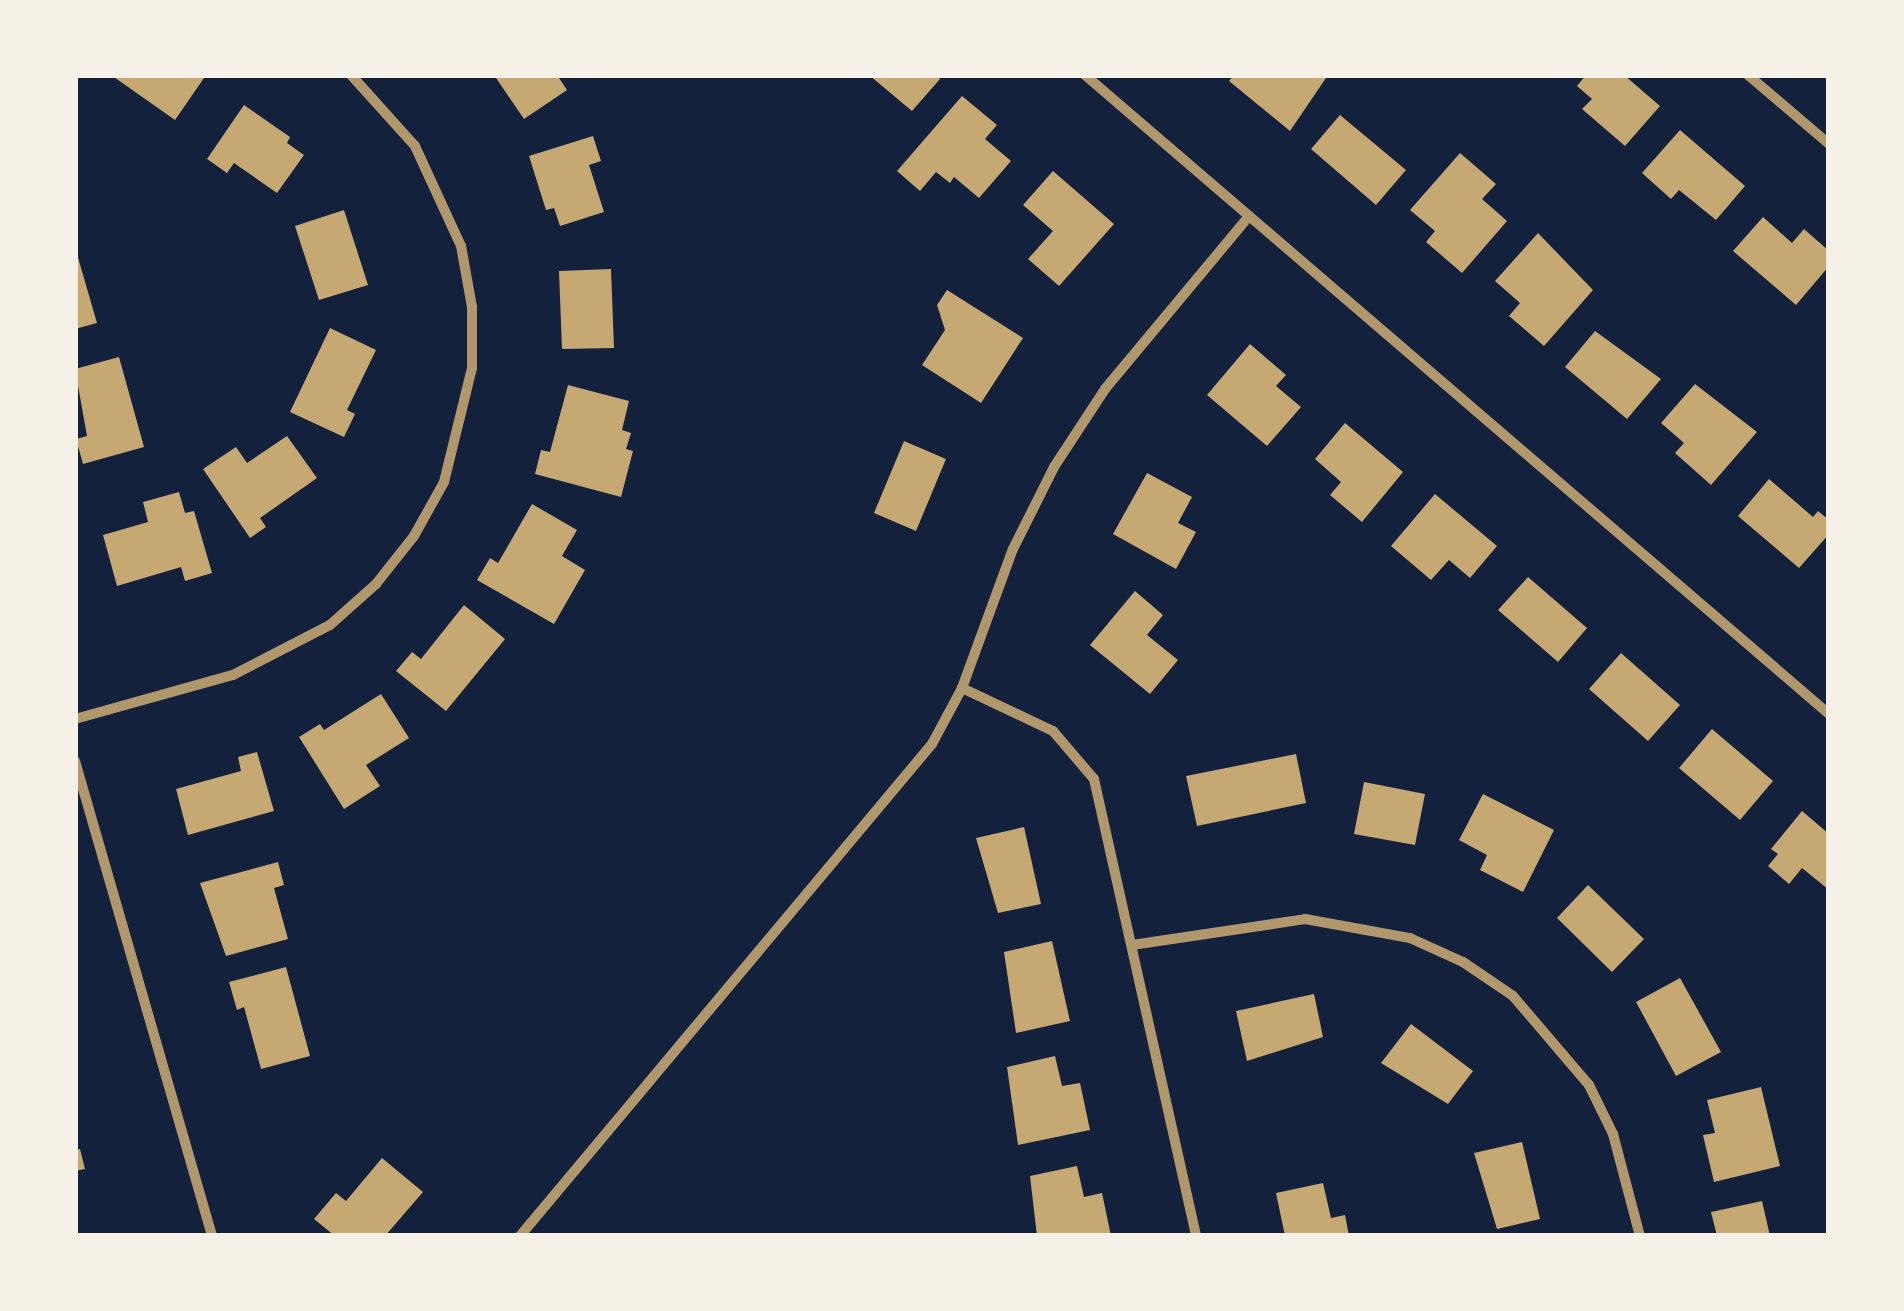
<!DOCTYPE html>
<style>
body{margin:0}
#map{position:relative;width:1904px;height:1311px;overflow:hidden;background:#14213d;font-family:Raleway,sans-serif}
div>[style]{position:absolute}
.building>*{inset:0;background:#c6a872}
.minor>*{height:10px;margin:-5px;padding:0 5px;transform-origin:5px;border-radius:5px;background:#b1986c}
span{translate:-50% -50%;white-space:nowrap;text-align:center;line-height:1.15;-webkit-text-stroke:8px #f6f1e7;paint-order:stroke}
.frame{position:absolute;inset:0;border:78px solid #f6f1e7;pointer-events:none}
</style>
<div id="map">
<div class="building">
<i style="clip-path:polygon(111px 75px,200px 75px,204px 78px,175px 120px)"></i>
<i style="clip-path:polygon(494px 75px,557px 75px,567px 90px,524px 119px)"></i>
<i style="clip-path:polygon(869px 75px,935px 75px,940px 79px,912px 111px)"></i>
<i style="clip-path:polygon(1234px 75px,1328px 75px,1290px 131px,1229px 81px)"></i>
<i style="clip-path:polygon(1586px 75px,1624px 75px,1660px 106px,1625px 146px,1582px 109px,1592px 99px,1577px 86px)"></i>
<i style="clip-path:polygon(962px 96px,997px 125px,985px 139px,1011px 161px,979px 198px,954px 177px,950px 183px,936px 172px,920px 191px,897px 171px)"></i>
<i style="clip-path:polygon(244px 105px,290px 137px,287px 143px,304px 155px,277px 193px,234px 163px,227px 173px,207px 159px)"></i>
<i style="clip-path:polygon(1340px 115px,1406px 170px,1376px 205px,1311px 149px)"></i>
<i style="clip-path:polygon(1680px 130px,1745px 186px,1716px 220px,1679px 190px,1671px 199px,1642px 173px)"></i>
<i style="clip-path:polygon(593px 136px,601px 161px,589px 165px,604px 212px,560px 226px,554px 208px,546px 210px,529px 156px)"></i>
<i style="clip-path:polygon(1460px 153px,1496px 184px,1482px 199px,1507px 221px,1462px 273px,1426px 242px,1435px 231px,1410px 210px)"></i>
<i style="clip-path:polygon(1053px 171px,1114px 224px,1059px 286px,1028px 259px,1053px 231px,1023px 205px)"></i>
<i style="clip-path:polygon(344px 210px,368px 285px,319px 300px,295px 226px)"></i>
<i style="clip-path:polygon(1763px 217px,1792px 243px,1804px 229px,1829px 251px,1829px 266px,1796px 305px,1733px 251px)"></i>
<i style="clip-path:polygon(1538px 233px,1593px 290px,1544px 346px,1509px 316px,1520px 303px,1495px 281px)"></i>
<i style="clip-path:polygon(75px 247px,97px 323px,75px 329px)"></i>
<i style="clip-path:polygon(611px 269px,614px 348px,562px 349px,559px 271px)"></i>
<i style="clip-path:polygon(947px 290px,1023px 338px,981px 403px,922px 365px,945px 330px,937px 305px)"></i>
<i style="clip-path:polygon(330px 328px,376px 350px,347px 410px,355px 414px,344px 437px,290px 412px)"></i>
<i style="clip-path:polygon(1595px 331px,1661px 379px,1627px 419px,1565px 367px)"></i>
<i style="clip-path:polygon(1250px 344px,1286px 375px,1276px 386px,1301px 407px,1267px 446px,1207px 395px)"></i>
<i style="clip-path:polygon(119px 357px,144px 447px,83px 464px,76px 439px,87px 436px,75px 369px)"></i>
<i style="clip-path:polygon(1695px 384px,1757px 432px,1711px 485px,1675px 453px,1684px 443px,1661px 423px)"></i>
<i style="clip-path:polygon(568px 385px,629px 401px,622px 430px,631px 433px,626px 449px,633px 451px,621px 497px,535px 474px,541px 450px,550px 452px)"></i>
<i style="clip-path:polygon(1345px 423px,1403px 472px,1362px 522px,1330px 495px,1341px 482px,1315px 459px)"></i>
<i style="clip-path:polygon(287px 436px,317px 478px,260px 518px,266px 527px,250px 538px,203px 469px,236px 447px,247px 463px)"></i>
<i style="clip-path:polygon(904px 441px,946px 459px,916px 531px,874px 513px)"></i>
<i style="clip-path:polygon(1147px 473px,1192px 497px,1178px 523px,1196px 532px,1176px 569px,1113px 534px)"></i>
<i style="clip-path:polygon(1769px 479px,1813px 517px,1818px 511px,1829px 520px,1829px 534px,1799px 568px,1738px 516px)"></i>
<i style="clip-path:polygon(179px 492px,185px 513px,194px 511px,212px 573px,185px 581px,181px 567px,117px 586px,103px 535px,148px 522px,143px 502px)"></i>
<i style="clip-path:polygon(1435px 494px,1497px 546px,1470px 578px,1449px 560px,1431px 580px,1391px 546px)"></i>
<i style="clip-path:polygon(532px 504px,577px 530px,562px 556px,585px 570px,554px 624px,477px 580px,490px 558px,498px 563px)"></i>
<i style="clip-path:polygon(1528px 577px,1587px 628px,1558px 662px,1498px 610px)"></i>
<i style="clip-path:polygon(1135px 591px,1163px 615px,1147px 635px,1178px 660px,1150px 694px,1090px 645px)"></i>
<i style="clip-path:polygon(464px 605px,505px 639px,446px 711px,396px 671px,412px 652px,421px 659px)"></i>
<i style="clip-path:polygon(1621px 653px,1680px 705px,1648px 741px,1589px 689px)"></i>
<i style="clip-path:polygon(381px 694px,409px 738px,366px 765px,380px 786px,344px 809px,299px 737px,320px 724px,324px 730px)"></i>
<i style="clip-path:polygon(1712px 729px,1773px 781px,1740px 820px,1679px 768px)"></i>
<i style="clip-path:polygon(257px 752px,274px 811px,188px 835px,176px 789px,241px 771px,238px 757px)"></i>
<i style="clip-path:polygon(1296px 754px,1306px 803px,1197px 826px,1186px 776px)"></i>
<i style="clip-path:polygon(1364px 782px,1425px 794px,1415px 845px,1354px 834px)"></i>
<i style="clip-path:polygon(1483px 794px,1554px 830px,1523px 892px,1480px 870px,1487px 855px,1459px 840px)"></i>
<i style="clip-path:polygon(1802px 811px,1829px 834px,1829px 890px,1802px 868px,1789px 884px,1768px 866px,1778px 854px,1771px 849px)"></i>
<i style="clip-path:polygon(1024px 827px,1041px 904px,998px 913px,976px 838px)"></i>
<i style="clip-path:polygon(278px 862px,284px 885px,274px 888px,288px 939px,226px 956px,200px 883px)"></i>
<i style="clip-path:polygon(1588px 885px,1644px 939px,1612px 972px,1557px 918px)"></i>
<i style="clip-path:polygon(1052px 941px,1070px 1021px,1016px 1033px,1004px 952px)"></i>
<i style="clip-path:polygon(286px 967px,310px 1056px,261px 1069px,244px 1007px,237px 1010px,229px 982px)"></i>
<i style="clip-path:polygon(1680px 978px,1721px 1052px,1676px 1076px,1636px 1002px)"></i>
<i style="clip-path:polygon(1314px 994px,1323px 1037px,1247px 1061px,1236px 1011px)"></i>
<i style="clip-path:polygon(1411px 1024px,1473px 1071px,1448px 1104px,1381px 1063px)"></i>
<i style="clip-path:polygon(1055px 1056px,1062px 1086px,1080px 1083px,1090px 1130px,1018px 1145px,1007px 1067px)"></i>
<i style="clip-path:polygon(1761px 1087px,1780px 1166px,1714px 1182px,1703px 1135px,1715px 1133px,1707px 1100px)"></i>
<i style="clip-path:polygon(1522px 1142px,1540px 1219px,1497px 1229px,1474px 1153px)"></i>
<i style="clip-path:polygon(80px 1149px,85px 1169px,75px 1171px,75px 1150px)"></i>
<i style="clip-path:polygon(382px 1158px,423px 1192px,385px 1236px,335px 1236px,314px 1219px,336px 1193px,346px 1201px)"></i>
<i style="clip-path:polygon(1077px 1166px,1084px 1197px,1102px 1193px,1111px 1236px,1037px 1236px,1030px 1176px)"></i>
<i style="clip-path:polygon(1323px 1183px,1331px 1218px,1345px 1215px,1349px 1236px,1285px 1236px,1276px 1193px)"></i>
<i style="clip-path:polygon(1762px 1201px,1770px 1236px,1717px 1236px,1711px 1212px)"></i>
</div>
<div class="minor">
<i style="left:1085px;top:75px;width:981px;rotate:40.66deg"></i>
<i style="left:1748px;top:75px;width:106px;rotate:40.4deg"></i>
<i style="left:962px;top:688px;width:101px;rotate:25.3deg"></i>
<i style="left:1053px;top:731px;width:63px;rotate:49.5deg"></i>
<i style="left:1094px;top:779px;width:468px;rotate:77.4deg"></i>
<i style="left:75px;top:719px;width:164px;rotate:-15.6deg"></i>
<i style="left:233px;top:675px;width:109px;rotate:-27.3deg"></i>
<i style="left:330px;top:625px;width:62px;rotate:-41.7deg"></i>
<i style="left:376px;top:584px;width:61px;rotate:-51.6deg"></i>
<i style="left:414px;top:536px;width:62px;rotate:-60.9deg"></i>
<i style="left:444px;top:482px;width:117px;rotate:-76.2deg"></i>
<i style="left:472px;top:368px;width:61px;rotate:-90deg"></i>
<i style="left:472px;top:307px;width:62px;rotate:-100.2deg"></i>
<i style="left:461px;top:246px;width:110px;rotate:-114.7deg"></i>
<i style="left:415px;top:146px;width:96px;rotate:-132deg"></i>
<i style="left:75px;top:761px;width:494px;rotate:73.9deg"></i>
<i style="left:1132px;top:945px;width:175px;rotate:-8.5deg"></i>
<i style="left:1305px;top:919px;width:107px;rotate:10.3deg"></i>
<i style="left:1410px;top:938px;width:58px;rotate:24.4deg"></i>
<i style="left:1463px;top:962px;width:60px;rotate:34.2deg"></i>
<i style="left:1513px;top:996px;width:117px;rotate:49.5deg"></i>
<i style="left:1589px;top:1085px;width:55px;rotate:63.9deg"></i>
<i style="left:1613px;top:1134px;width:106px;rotate:75.2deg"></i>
<i style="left:520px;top:1236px;width:642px;rotate:-50.06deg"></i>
<i style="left:932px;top:744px;width:64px;rotate:-61.8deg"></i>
<i style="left:962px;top:688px;width:148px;rotate:-69.9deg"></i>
<i style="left:1013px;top:549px;width:92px;rotate:-63.4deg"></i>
<i style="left:1054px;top:467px;width:93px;rotate:-56.8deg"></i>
<i style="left:1105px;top:389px;width:225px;rotate:-50.2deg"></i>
</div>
<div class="frame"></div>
</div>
